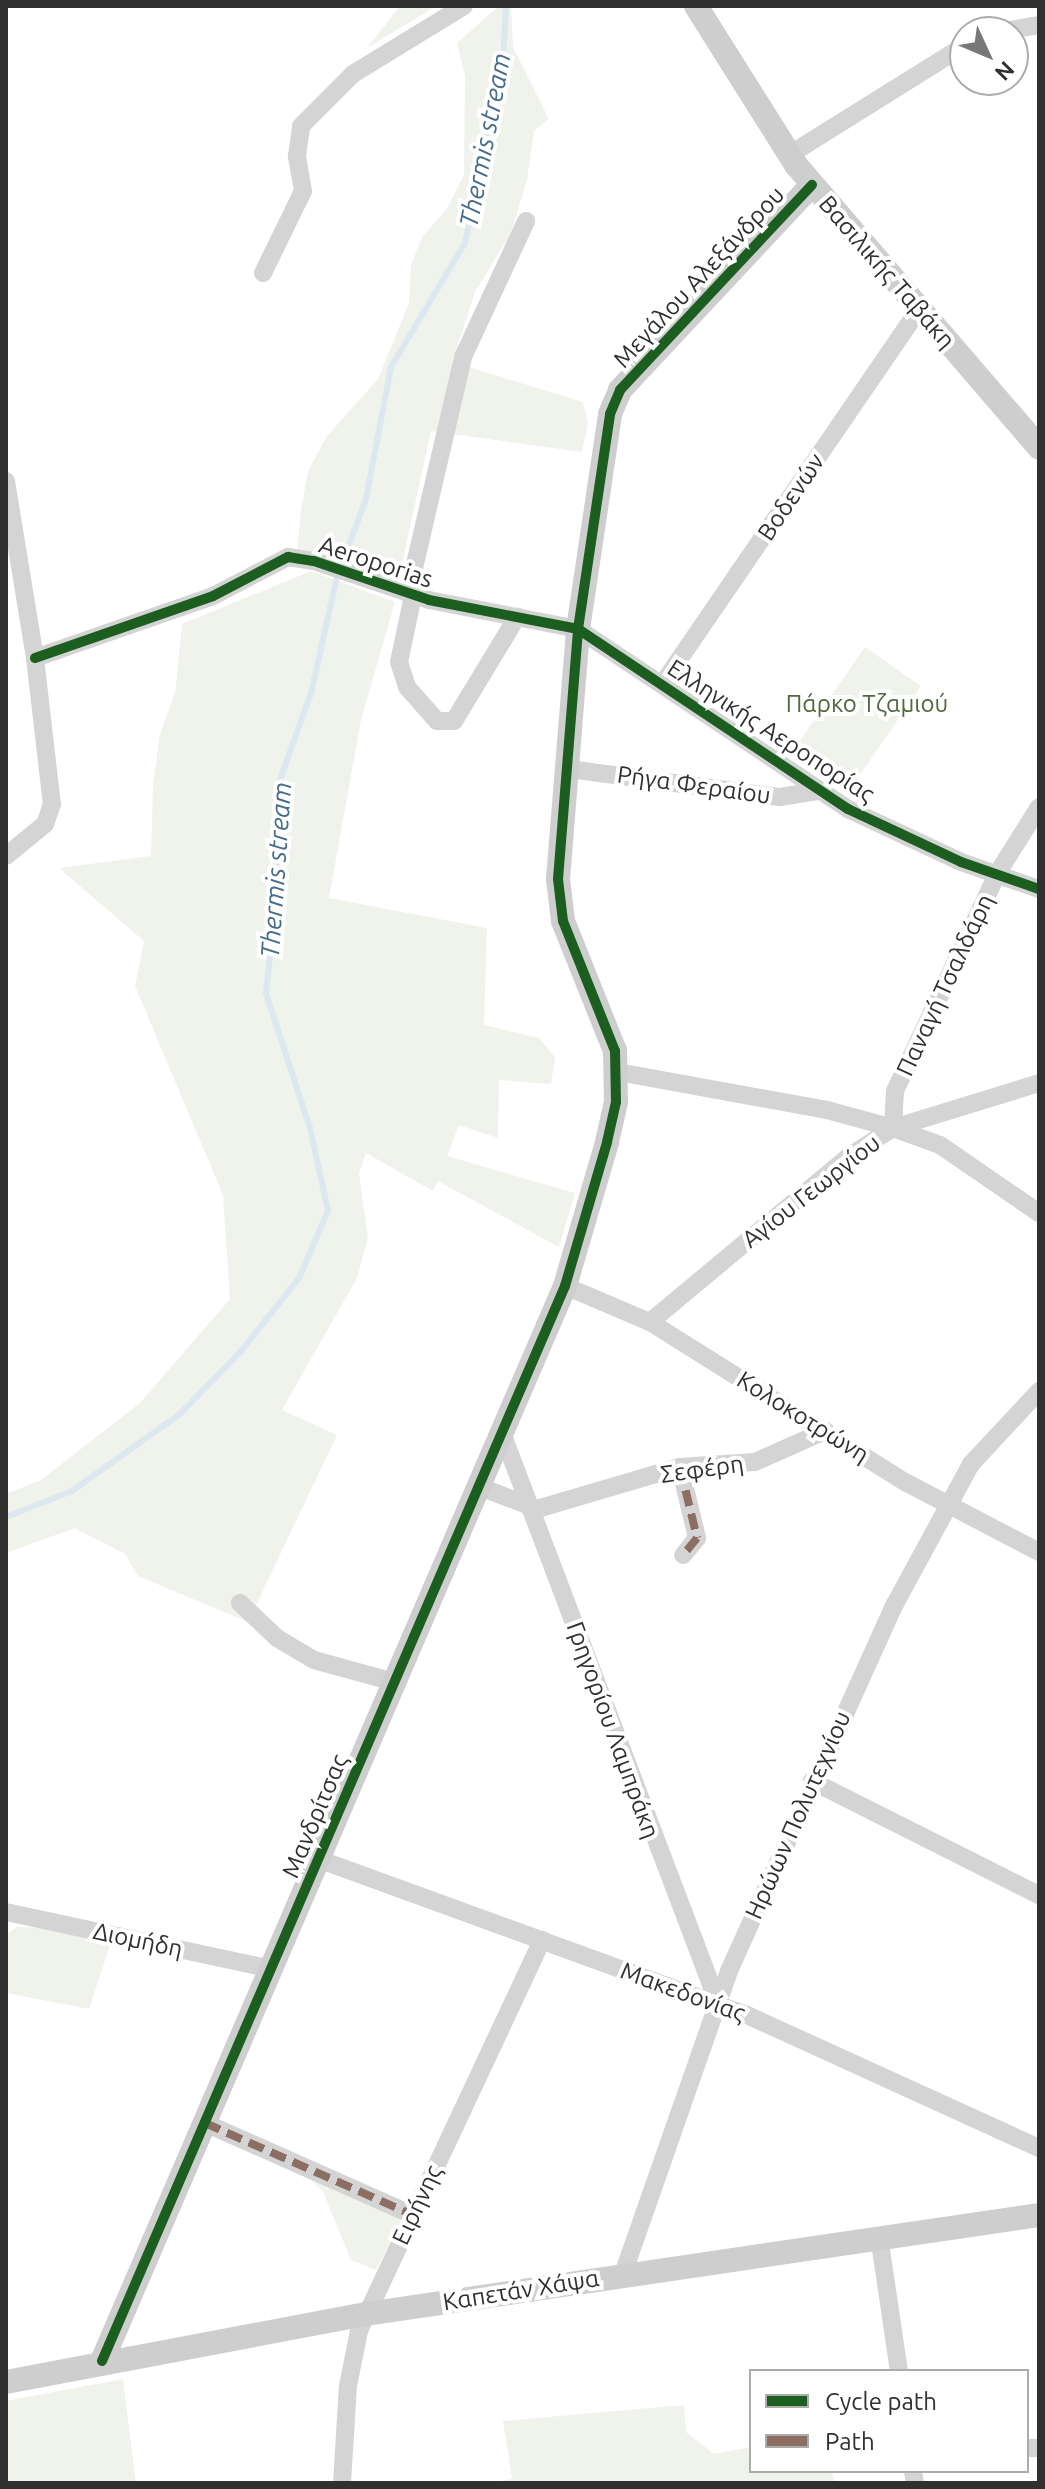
<!DOCTYPE html>
<meta charset="utf-8">
<style>
body{margin:0}
#map{position:relative;width:1045px;height:2489px;overflow:hidden;background:#fff;font-family:Ubuntu,sans-serif}
div>[style]{position:absolute}
.green>*{inset:0;background:#f0f3ec}
.stream>*{height:6px;margin:-3px;padding:0 3px;transform-origin:3px;border-radius:3px;background:#dde7f0}
.street>*{height:18px;margin:-9px;padding:0 9px;transform-origin:9px;border-radius:9px;background:#d4d4d4}
.secondary>*{height:24px;margin:-12px;padding:0 12px;transform-origin:12px;border-radius:12px;background:#cecece}
.quiet>*{height:8px;margin-top:-4px;transform-origin:0;background:repeating-linear-gradient(90deg,#8d6e63 0 16px,transparent 0 24px)}
.cycleway>*{height:10px;margin:-5px;padding:0 5px;transform-origin:5px;border-radius:5px;background:#1b5e20}
span{translate:-50% -50%;white-space:nowrap;text-align:center;line-height:1.15;-webkit-text-stroke:8px #fff;paint-order:stroke}
.street-label{font-size:24px;color:#303030}
.park-label{font-size:24px;color:#516841}
.water-label{font-size:26px;color:#456c8b;font-style:italic}
.frame{position:absolute;inset:0;border:8px solid #303030;pointer-events:none}
.legend{position:absolute;left:749px;top:2369px;width:280px;height:104px;box-sizing:border-box;background:#fff;border:2px solid #acacac;margin:0;padding:10px 14px;list-style:none;font-size:24px;color:#303030}
.legend li{display:flex;align-items:center;gap:16px;height:40px}
.legend b{width:40px;border:2px solid #acacac}
.north{position:absolute;left:949px;top:16px;width:80px;height:80px;box-sizing:border-box;background:#fff;border:2px solid #acacac;border-radius:50%;rotate:134deg;font-size:22px;font-weight:700;line-height:32px;text-align:center;color:#303030}
.north::after{content:'';display:block;margin:auto;width:28px;height:36px;background:#787878;clip-path:polygon(50% 0,100% 100%,50% 72%,0 100%)}
</style>
<div id="map">
<div class="green">
<i style="clip-path:polygon(400px 6px,436px 6px,367px 48px)"></i>
<i style="clip-path:polygon(499px 6px,511px 6px,513px 47px,549px 119px,534px 131px,527px 180px,511px 233px,475px 292px,452px 362px,583px 402px,588px 423px,582px 452px,431px 431px,398px 582px,297px 551px,301px 511px,308px 471px,327px 436px,378px 379px,409px 303px,411px 264px,423px 236px,448px 207px,464px 175px,465px 76px,457px 43px)"></i>
<i style="clip-path:polygon(311px 571px,395px 602px,361px 720px,329px 898px,487px 928px,484px 1025px,539px 1038px,555px 1057px,551px 1084px,499px 1080px,498px 1138px,459px 1125px,447px 1156px,575px 1193px,559px 1247px,438px 1181px,433px 1191px,366px 1153px,359px 1173px,368px 1238px,357px 1278px,282px 1410px,337px 1435px,248px 1622px,138px 1576px,125px 1554px,75px 1528px,6px 1553px,6px 1494px,41px 1480px,140px 1403px,230px 1299px,223px 1195px,135px 986px,144px 941px,59px 868px,151px 856px,153px 784px,160px 734px,175px 693px,182px 624px)"></i>
<i style="clip-path:polygon(865px 647px,921px 686px,849px 791px,792px 752px)"></i>
<i style="clip-path:polygon(17px 1927px,48px 1928px,110px 1945px,89px 2009px,6px 1993px,6px 1935px)"></i>
<i style="clip-path:polygon(306px 2174px,398px 2217px,401px 2221px,376px 2270px,351px 2260px,323px 2192px)"></i>
<i style="clip-path:polygon(123px 2379px,136px 2483px,6px 2483px,6px 2401px)"></i>
<i style="clip-path:polygon(684px 2405px,686px 2432px,714px 2454px,751px 2447px,751px 2471px,832px 2471px,834px 2483px,490px 2483px,512px 2479px,503px 2421px)"></i>
</div>
<div class="stream">
<i style="left:6px;top:1517px;width:71px;rotate:-21.5deg"></i>
<i style="left:72px;top:1491px;width:133px;rotate:-35.5deg"></i>
<i style="left:180px;top:1414px;width:89px;rotate:-45.9deg"></i>
<i style="left:242px;top:1350px;width:92px;rotate:-51.6deg"></i>
<i style="left:299px;top:1278px;width:73px;rotate:-66.6deg"></i>
<i style="left:328px;top:1211px;width:85px;rotate:-102.2deg"></i>
<i style="left:310px;top:1128px;width:142px;rotate:-108.1deg"></i>
<i style="left:266px;top:993px;width:92px;rotate:-83.7deg"></i>
<i style="left:276px;top:902px;width:114px;rotate:-89.5deg"></i>
<i style="left:277px;top:788px;width:101px;rotate:-70.3deg"></i>
<i style="left:311px;top:693px;width:119px;rotate:-77.4deg"></i>
<i style="left:337px;top:577px;width:83px;rotate:-69.6deg"></i>
<i style="left:366px;top:499px;width:134px;rotate:-79.3deg"></i>
<i style="left:391px;top:367px;width:144px;rotate:-59.2deg"></i>
<i style="left:465px;top:243px;width:186px;rotate:-78.2deg"></i>
<i style="left:503px;top:61px;width:55px;rotate:-86.9deg"></i>
</div>
<div class="street">
<i style="left:998px;top:32px;width:42px;rotate:-9.7deg"></i>
<i style="left:789px;top:155px;width:208px;rotate:-32deg"></i>
<i style="left:263px;top:273px;width:91px;rotate:-64deg"></i>
<i style="left:303px;top:191px;width:36px;rotate:-100deg"></i>
<i style="left:297px;top:156px;width:30px;rotate:-82deg"></i>
<i style="left:301px;top:126px;width:74px;rotate:-45deg"></i>
<i style="left:353px;top:74px;width:130px;rotate:-31.5deg"></i>
<i style="left:6px;top:481px;width:179px;rotate:80.7deg"></i>
<i style="left:35px;top:658px;width:147px;rotate:83.4deg"></i>
<i style="left:52px;top:804px;width:21px;rotate:109deg"></i>
<i style="left:45px;top:824px;width:50px;rotate:140.6deg"></i>
<i style="left:408px;top:594px;width:243px;rotate:-76.9deg"></i>
<i style="left:463px;top:357px;width:150px;rotate:-65.1deg"></i>
<i style="left:413px;top:596px;width:67px;rotate:102deg"></i>
<i style="left:399px;top:662px;width:26px;rotate:72deg"></i>
<i style="left:407px;top:687px;width:45px;rotate:48.6deg"></i>
<i style="left:437px;top:721px;width:17px"></i>
<i style="left:454px;top:721px;width:122px;rotate:-58.8deg"></i>
<i style="left:35px;top:658px;width:188px;rotate:-19.2deg"></i>
<i style="left:213px;top:596px;width:85px;rotate:-27.5deg"></i>
<i style="left:288px;top:557px;width:26px;rotate:9deg"></i>
<i style="left:314px;top:561px;width:121px;rotate:18.7deg"></i>
<i style="left:429px;top:600px;width:152px;rotate:11deg"></i>
<i style="left:578px;top:629px;width:324px;rotate:33.7deg"></i>
<i style="left:848px;top:809px;width:125px;rotate:25.1deg"></i>
<i style="left:961px;top:862px;width:83px;rotate:19.1deg"></i>
<i style="left:663px;top:683px;width:452px;rotate:-55.6deg"></i>
<i style="left:569px;top:769px;width:213px;rotate:7.6deg"></i>
<i style="left:780px;top:797px;width:39px;rotate:-9deg"></i>
<i style="left:618px;top:1072px;width:212px;rotate:10.3deg"></i>
<i style="left:827px;top:1110px;width:68px;rotate:15.3deg"></i>
<i style="left:893px;top:1128px;width:50px;rotate:19.9deg"></i>
<i style="left:940px;top:1145px;width:120px;rotate:34.5deg"></i>
<i style="left:893px;top:1128px;width:37px;rotate:-87deg"></i>
<i style="left:895px;top:1091px;width:240px;rotate:-64.8deg"></i>
<i style="left:997px;top:874px;width:79px;rotate:-57.9deg"></i>
<i style="left:565px;top:1286px;width:92px;rotate:23deg"></i>
<i style="left:650px;top:1322px;width:303px;rotate:32.1deg"></i>
<i style="left:907px;top:1483px;width:149px;rotate:27.6deg"></i>
<i style="left:650px;top:1322px;width:258px;rotate:-39.8deg"></i>
<i style="left:848px;top:1157px;width:54px;rotate:-32.8deg"></i>
<i style="left:893px;top:1128px;width:153px;rotate:-17.1deg"></i>
<i style="left:502px;top:1433px;width:610px;rotate:69.25deg"></i>
<i style="left:680px;top:1467px;width:73px;rotate:76.5deg"></i>
<i style="left:697px;top:1538px;width:22px;rotate:129deg"></i>
<i style="left:478px;top:1486px;width:63px;rotate:21.3deg"></i>
<i style="left:537px;top:1509px;width:149px;rotate:-16.4deg"></i>
<i style="left:680px;top:1467px;width:75px;rotate:-3.8deg"></i>
<i style="left:755px;top:1462px;width:77px;rotate:-23.9deg"></i>
<i style="left:240px;top:1603px;width:51px;rotate:43.4deg"></i>
<i style="left:277px;top:1638px;width:43px;rotate:30.7deg"></i>
<i style="left:314px;top:1660px;width:83px;rotate:15.4deg"></i>
<i style="left:812px;top:1781px;width:254px;rotate:26.7deg"></i>
<i style="left:318px;top:1859px;width:456px;rotate:20deg"></i>
<i style="left:747px;top:2015px;width:321px;rotate:24.5deg"></i>
<i style="left:6px;top:1912px;width:271px;rotate:12.1deg"></i>
<i style="left:205px;top:2123px;width:227px;rotate:23.9deg"></i>
<i style="left:879px;top:2236px;width:136px;rotate:81.6deg"></i>
<i style="left:623px;top:2274px;width:321px;rotate:-70.7deg"></i>
<i style="left:729px;top:1971px;width:403px;rotate:-65.7deg"></i>
<i style="left:895px;top:1604px;width:159px;rotate:-61.5deg"></i>
<i style="left:971px;top:1464px;width:100px;rotate:-47deg"></i>
<i style="left:1027px;top:2448px;width:12px"></i>
<i style="left:913px;top:2471px;width:12px;rotate:81deg"></i>
<i style="left:342px;top:2483px;width:97px;rotate:-86.5deg"></i>
<i style="left:348px;top:2386px;width:56px;rotate:-78.7deg"></i>
<i style="left:359px;top:2331px;width:432px;rotate:-64.9deg"></i>
</div>
<div class="secondary">
<i style="left:696px;top:6px;width:188px;rotate:57.8deg"></i>
<i style="left:796px;top:165px;width:373px;rotate:49.3deg"></i>
<i style="left:102px;top:2361px;width:1170px;rotate:-66.7deg"></i>
<i style="left:565px;top:1286px;width:150px;rotate:-73.7deg"></i>
<i style="left:607px;top:1142px;width:41px;rotate:-77.3deg"></i>
<i style="left:616px;top:1102px;width:51px;rotate:-91.1deg"></i>
<i style="left:615px;top:1051px;width:140px;rotate:-111.8deg"></i>
<i style="left:563px;top:921px;width:42px;rotate:-96.8deg"></i>
<i style="left:558px;top:879px;width:251px;rotate:-85.4deg"></i>
<i style="left:578px;top:629px;width:217px;rotate:-81.5deg"></i>
<i style="left:610px;top:414px;width:26px;rotate:-67deg"></i>
<i style="left:620px;top:390px;width:281px;rotate:-46.9deg"></i>
<i style="left:6px;top:2382px;width:366px;rotate:-10.7deg"></i>
<i style="left:366px;top:2314px;width:680px;rotate:-8.37deg"></i>
</div>
<div class="quiet">
<i style="left:680px;top:1467px;width:73px;rotate:76.5deg"></i>
<i style="left:697px;top:1538px;width:22px;rotate:129deg"></i>
<i style="left:205px;top:2123px;width:227px;rotate:23.9deg"></i>
</div>
<div class="cycleway">
<i style="left:35px;top:658px;width:188px;rotate:-19.2deg"></i>
<i style="left:213px;top:596px;width:85px;rotate:-27.5deg"></i>
<i style="left:288px;top:557px;width:26px;rotate:9deg"></i>
<i style="left:314px;top:561px;width:121px;rotate:18.7deg"></i>
<i style="left:429px;top:600px;width:152px;rotate:11deg"></i>
<i style="left:578px;top:629px;width:324px;rotate:33.7deg"></i>
<i style="left:848px;top:809px;width:125px;rotate:25.1deg"></i>
<i style="left:961px;top:862px;width:83px;rotate:19.1deg"></i>
<i style="left:102px;top:2361px;width:1170px;rotate:-66.7deg"></i>
<i style="left:565px;top:1286px;width:150px;rotate:-73.7deg"></i>
<i style="left:607px;top:1142px;width:41px;rotate:-77.3deg"></i>
<i style="left:616px;top:1102px;width:51px;rotate:-91.1deg"></i>
<i style="left:615px;top:1051px;width:140px;rotate:-111.8deg"></i>
<i style="left:563px;top:921px;width:42px;rotate:-96.8deg"></i>
<i style="left:558px;top:879px;width:251px;rotate:-85.4deg"></i>
<i style="left:578px;top:629px;width:217px;rotate:-81.5deg"></i>
<i style="left:610px;top:414px;width:26px;rotate:-67deg"></i>
<i style="left:620px;top:390px;width:281px;rotate:-46.9deg"></i>
</div>
<div class="street-label">
<span style="left:887px;top:272px;rotate:49deg">Βασιλικής Ταβάκη</span>
<span style="left:699px;top:277px;rotate:-47deg">Μεγάλου Αλεξάνδρου</span>
<span style="left:791px;top:497px;rotate:-56deg">Βοδενών</span>
<span style="left:376px;top:562px;rotate:18deg">Aeroporias</span>
<span style="left:771px;top:731px;rotate:33deg">Ελληνικής Αεροπορίας</span>
<span style="left:694px;top:785px;rotate:8deg">Ρήγα Φεραίου</span>
<span style="left:945px;top:985px;rotate:-65deg">Παναγή Τσαλδάρη</span>
<span style="left:811px;top:1191px;rotate:-38deg">Αγίου Γεωργίου</span>
<span style="left:803px;top:1417px;rotate:32deg">Κολοκοτρώνη</span>
<span style="left:702px;top:1469px;rotate:-8deg">Σεφέρη</span>
<span style="left:613px;top:1730px;rotate:70deg">Γρηγορίου Λαμπράκη</span>
<span style="left:798px;top:1815px;rotate:-66deg">Ηρώων Πολυτεχνίου</span>
<span style="left:315px;top:1816px;rotate:-67deg">Μανδρίτσας</span>
<span style="left:138px;top:1940px;rotate:12deg">Διομήδη</span>
<span style="left:683px;top:1992px;rotate:20deg">Μακεδονίας</span>
<span style="left:417px;top:2205px;rotate:-65deg">Ειρήνης</span>
<span style="left:521px;top:2290px;rotate:-9deg">Καπετάν Χάψα</span>
</div>
<div class="park-label">
<span style="left:867px;top:704px">Πάρκο Τζαμιού</span>
</div>
<div class="water-label">
<span style="left:485px;top:140px;rotate:-79deg">Thermis stream</span>
<span style="left:276px;top:870px;rotate:-86deg">Thermis stream</span>
</div>
<div class="frame"></div>
<ul class="legend">
<li><b style="height:10px;background:#1b5e20"></b>Cycle path</li>
<li><b style="height:10px;background:#8d6e63"></b>Path</li>
</ul>
<div class="north">N</div>
</div>
